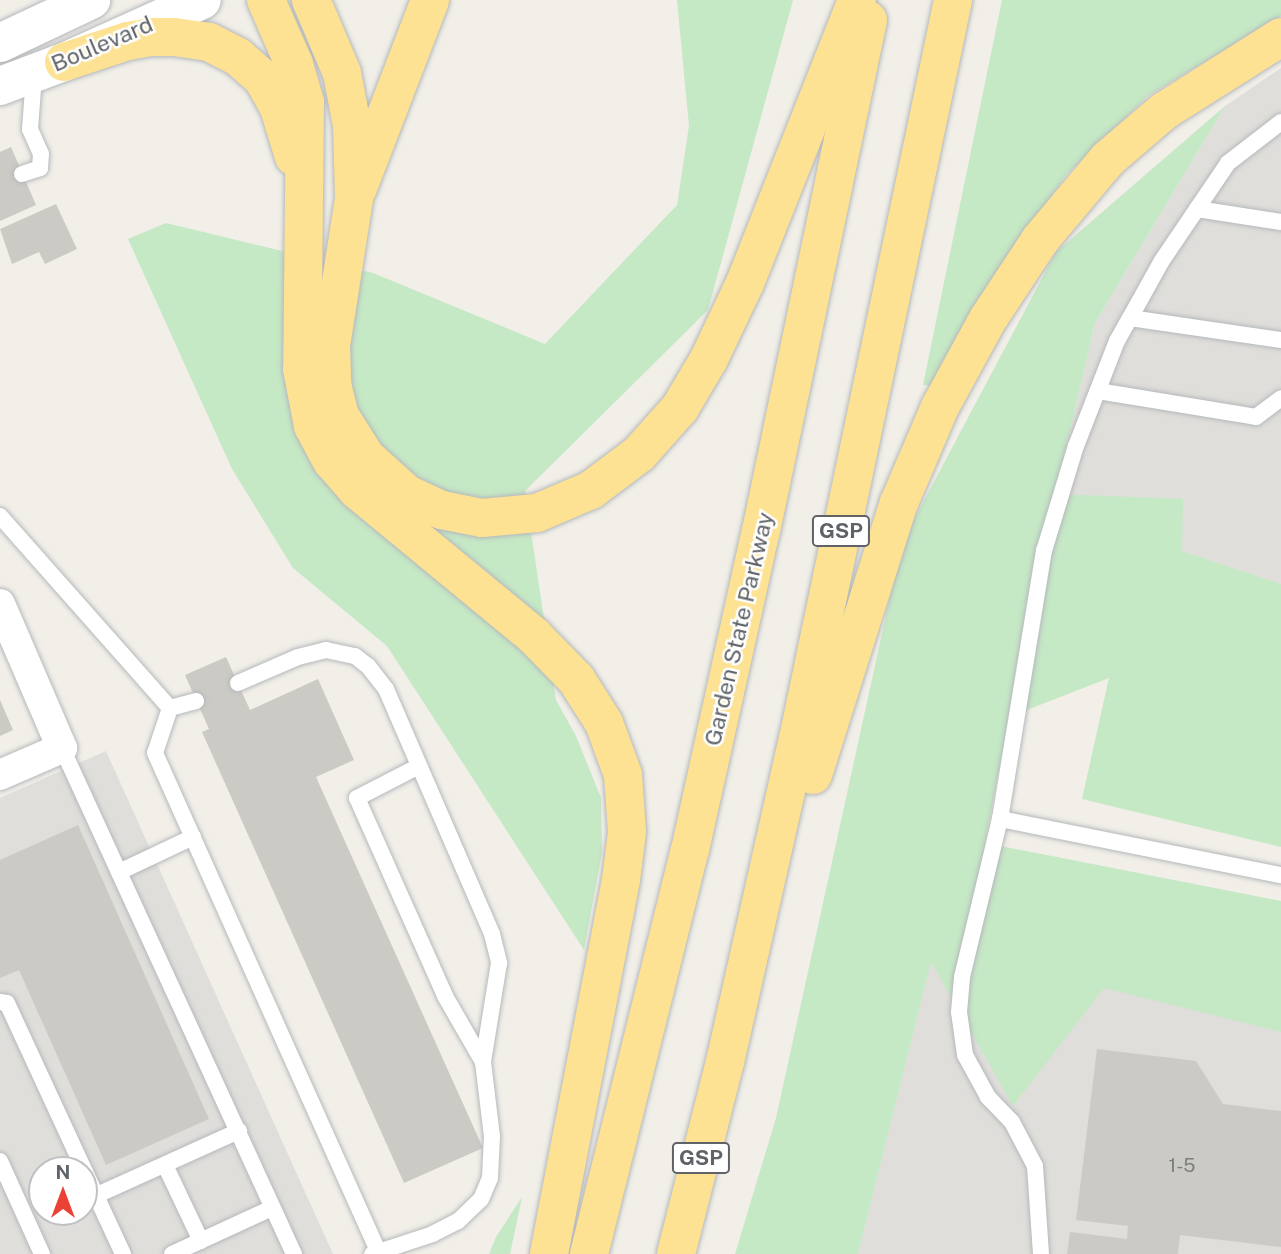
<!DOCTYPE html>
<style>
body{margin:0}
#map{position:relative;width:1281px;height:1254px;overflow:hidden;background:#f1efe8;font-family:"Public Sans",sans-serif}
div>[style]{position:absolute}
.industrial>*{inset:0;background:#e0deda}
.green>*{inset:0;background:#c5e8c5}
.building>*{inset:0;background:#cccac5}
.roads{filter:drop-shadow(0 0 2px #b5b8bc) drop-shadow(0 0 2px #b5b8bc)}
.service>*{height:16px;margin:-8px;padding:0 8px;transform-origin:8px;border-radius:8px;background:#fff}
.minor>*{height:30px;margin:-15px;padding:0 15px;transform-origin:15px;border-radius:15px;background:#fff}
.secondary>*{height:38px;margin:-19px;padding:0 19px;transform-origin:19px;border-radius:19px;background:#fff}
.motorway>*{height:38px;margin:-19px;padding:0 19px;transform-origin:19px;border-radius:19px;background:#fde293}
span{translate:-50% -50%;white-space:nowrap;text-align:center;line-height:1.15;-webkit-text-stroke:5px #fff;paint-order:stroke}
.number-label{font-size:19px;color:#7a7d7f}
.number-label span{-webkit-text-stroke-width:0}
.shield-label span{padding:2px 5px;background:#fff;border:2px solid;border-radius:5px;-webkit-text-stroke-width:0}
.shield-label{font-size:21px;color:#5f6368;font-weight:700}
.street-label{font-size:23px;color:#5f6368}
.north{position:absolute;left:28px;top:1156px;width:70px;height:70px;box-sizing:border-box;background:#fff;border:2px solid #bfc1c3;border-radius:50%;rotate:0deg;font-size:19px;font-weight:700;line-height:28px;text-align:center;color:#5f6368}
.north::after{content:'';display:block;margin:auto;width:24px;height:32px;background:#ea4335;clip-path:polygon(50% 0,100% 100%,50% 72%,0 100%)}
</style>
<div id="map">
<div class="industrial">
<i style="clip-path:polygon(1281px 68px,1281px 584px,1182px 551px,1055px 494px,1095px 323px,1225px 106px)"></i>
<i style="clip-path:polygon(evenodd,106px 751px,333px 1254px,0 1254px,0 798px,106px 751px,42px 1170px,84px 1170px,84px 1212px,42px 1212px,42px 1170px)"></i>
<i style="clip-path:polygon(931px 961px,1281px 1013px,1281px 1254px,858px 1254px)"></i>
</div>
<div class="green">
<i style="clip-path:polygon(677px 0,793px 0,708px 310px,525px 491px,556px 700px,576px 736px,601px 798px,602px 852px,584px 950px,387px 646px,293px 568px,232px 469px,128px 239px,166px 223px,373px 273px,545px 344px,677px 205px,689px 126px)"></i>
<i style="clip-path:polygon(1002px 0,1281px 0,1281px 16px,1149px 95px,1066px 175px,991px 282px,934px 386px,923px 385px)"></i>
<i style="clip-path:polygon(1225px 106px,1095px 323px,1055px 494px,1183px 499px,1182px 551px,1281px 584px,1281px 847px,1082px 799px,1109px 678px,1009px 717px,985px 843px,1281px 901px,1281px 1032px,1104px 988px,1013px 1106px,931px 962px,858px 1254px,735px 1254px,776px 1118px,902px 542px,1056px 252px)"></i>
<i style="clip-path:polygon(522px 1197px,510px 1254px,489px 1254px,496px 1237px)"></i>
</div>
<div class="building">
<i style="clip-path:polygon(11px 147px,36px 205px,0 221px,0 152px)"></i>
<i style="clip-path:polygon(56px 204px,77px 249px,45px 264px,39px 252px,12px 264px,0 229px)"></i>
<i style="clip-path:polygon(226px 657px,250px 710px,318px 679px,354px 760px,316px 777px,483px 1148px,404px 1183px,202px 732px,209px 729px,185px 675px)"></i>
<i style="clip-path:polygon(0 700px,13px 730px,0 736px)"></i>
<i style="clip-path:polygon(78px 825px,209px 1119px,106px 1165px,19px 970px,0 978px,0 860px)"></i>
<i style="clip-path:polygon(1097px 1049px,1196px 1061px,1223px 1104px,1281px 1111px,1281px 1247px,1180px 1235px,1178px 1254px,1067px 1254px,1070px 1232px,1127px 1239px,1128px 1226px,1076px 1220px)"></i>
</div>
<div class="roads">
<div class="service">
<i style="left:22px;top:174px;width:19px;rotate:-18deg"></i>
<i style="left:40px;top:168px;width:14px;rotate:-86deg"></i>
<i style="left:41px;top:154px;width:27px;rotate:-114deg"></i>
<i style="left:30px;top:129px;width:53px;rotate:-85.7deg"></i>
<i style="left:1197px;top:209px;width:85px;rotate:8.8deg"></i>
<i style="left:1130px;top:318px;width:153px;rotate:8.3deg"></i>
<i style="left:1098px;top:391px;width:160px;rotate:9.3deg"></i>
<i style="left:1256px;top:417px;width:31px;rotate:-37deg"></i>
<i style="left:0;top:516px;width:256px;rotate:48.5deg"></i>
<i style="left:238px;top:683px;width:65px;rotate:-23.4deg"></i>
<i style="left:298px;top:657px;width:29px;rotate:-14deg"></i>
<i style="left:326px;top:650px;width:30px;rotate:12deg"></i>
<i style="left:355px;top:656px;width:16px;rotate:38deg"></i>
<i style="left:368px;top:666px;width:29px;rotate:52deg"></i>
<i style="left:386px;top:689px;width:267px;rotate:66.6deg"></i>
<i style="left:492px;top:934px;width:30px;rotate:76deg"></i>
<i style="left:499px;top:963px;width:100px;rotate:99.2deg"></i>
<i style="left:483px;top:1062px;width:75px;rotate:83.1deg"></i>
<i style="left:492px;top:1136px;width:42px;rotate:92.7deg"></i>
<i style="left:490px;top:1178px;width:23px;rotate:113deg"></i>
<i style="left:481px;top:1199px;width:32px;rotate:136deg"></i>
<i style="left:458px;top:1221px;width:28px;rotate:153deg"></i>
<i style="left:433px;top:1234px;width:64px;rotate:161.8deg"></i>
<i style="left:170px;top:708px;width:47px;rotate:108.4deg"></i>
<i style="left:155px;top:753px;width:546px;rotate:65.88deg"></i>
<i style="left:170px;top:708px;width:27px;rotate:-15deg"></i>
<i style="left:62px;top:748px;width:557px;rotate:65.37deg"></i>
<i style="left:419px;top:766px;width:70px;rotate:152.7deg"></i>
<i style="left:357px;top:798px;width:217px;rotate:66deg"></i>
<i style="left:445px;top:996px;width:76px;rotate:60.1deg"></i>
<i style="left:1000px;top:819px;width:287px;rotate:11.3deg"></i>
<i style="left:119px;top:872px;width:82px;rotate:-25.3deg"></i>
<i style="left:0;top:1002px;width:7px;rotate:8deg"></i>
<i style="left:7px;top:1003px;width:277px;rotate:65.2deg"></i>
<i style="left:0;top:1161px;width:102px;rotate:65.7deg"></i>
<i style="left:165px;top:1165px;width:84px;rotate:64.7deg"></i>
<i style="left:97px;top:1195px;width:156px;rotate:-24.3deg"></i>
<i style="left:172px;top:1254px;width:110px;rotate:-24.7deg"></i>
<i style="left:1041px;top:1254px;width:88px;rotate:-93.9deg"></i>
<i style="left:1035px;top:1166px;width:50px;rotate:-117.6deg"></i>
<i style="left:1012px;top:1122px;width:35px;rotate:-134deg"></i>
<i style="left:988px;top:1097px;width:48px;rotate:-118.7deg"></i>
<i style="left:965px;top:1055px;width:43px;rotate:-97.9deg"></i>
<i style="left:959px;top:1012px;width:35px;rotate:-85deg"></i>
<i style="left:962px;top:977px;width:163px;rotate:-76.5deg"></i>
<i style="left:1000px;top:819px;width:272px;rotate:-80.7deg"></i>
<i style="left:1044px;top:551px;width:110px;rotate:-73.1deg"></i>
<i style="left:1076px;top:446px;width:113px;rotate:-68.7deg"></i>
<i style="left:1117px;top:341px;width:26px;rotate:-61deg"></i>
<i style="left:1130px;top:318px;width:64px;rotate:-61deg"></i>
<i style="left:1161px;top:262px;width:120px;rotate:-55.9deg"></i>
<i style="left:1228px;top:163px;width:67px;rotate:-37.7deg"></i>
</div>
<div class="minor">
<i style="left:0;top:604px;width:157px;rotate:66.7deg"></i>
<i style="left:62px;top:748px;width:68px;rotate:156.5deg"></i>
</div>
<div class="secondary">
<i style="left:0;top:43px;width:101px;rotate:-25.3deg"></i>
<i style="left:0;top:86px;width:68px;rotate:-20.6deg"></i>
<i style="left:64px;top:62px;width:151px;rotate:-24.2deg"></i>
</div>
<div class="motorway">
<i style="left:266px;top:0;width:70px;rotate:66.4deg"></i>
<i style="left:294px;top:64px;width:40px;rotate:74deg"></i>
<i style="left:305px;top:102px;width:267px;rotate:90.6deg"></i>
<i style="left:302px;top:369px;width:58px;rotate:79.1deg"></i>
<i style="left:313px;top:426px;width:40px;rotate:62deg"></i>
<i style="left:332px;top:461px;width:38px;rotate:49deg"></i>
<i style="left:357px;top:490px;width:229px;rotate:39.5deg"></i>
<i style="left:534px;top:636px;width:60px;rotate:45.7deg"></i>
<i style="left:576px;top:679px;width:52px;rotate:57.5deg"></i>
<i style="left:604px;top:723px;width:55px;rotate:69.9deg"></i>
<i style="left:623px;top:775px;width:57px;rotate:86deg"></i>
<i style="left:627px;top:832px;width:48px;rotate:97.1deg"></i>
<i style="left:621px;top:880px;width:381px;rotate:100.9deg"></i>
<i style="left:311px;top:0;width:79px;rotate:67deg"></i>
<i style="left:342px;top:73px;width:54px;rotate:79.3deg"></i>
<i style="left:352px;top:126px;width:73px;rotate:88.4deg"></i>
<i style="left:354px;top:199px;width:149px;rotate:98.9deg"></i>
<i style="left:331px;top:346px;width:38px;rotate:88deg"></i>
<i style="left:332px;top:384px;width:33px;rotate:76deg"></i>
<i style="left:340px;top:416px;width:49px;rotate:57.6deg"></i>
<i style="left:366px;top:457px;width:55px;rotate:42.1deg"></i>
<i style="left:407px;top:494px;width:38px;rotate:25deg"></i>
<i style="left:442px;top:510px;width:41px;rotate:11.3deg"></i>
<i style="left:482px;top:518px;width:55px;rotate:-5.2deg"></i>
<i style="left:537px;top:513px;width:59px;rotate:-23.1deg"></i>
<i style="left:591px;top:490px;width:60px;rotate:-36.9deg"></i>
<i style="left:639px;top:454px;width:62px;rotate:-48.3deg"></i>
<i style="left:680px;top:408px;width:57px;rotate:-59.4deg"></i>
<i style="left:709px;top:359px;width:84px;rotate:-64.7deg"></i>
<i style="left:745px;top:283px;width:304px;rotate:-68.4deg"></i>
<i style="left:64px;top:62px;width:67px;rotate:-18.2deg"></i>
<i style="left:128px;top:41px;width:23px;rotate:-10deg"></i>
<i style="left:151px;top:37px;width:23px"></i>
<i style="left:174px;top:37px;width:35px;rotate:8deg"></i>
<i style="left:209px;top:42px;width:33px;rotate:27deg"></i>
<i style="left:238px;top:57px;width:33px;rotate:41deg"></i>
<i style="left:263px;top:79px;width:33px;rotate:61deg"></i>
<i style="left:279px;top:108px;width:51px;rotate:73deg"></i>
<i style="left:358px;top:188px;width:201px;rotate:-69deg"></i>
<i style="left:813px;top:775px;width:285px;rotate:-72.5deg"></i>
<i style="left:899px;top:503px;width:104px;rotate:-66.9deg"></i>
<i style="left:940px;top:407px;width:100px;rotate:-61.4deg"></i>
<i style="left:988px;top:319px;width:95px;rotate:-56.6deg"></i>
<i style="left:1040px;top:240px;width:106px;rotate:-50deg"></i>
<i style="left:1108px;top:159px;width:74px;rotate:-40.6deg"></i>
<i style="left:1164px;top:111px;width:138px;rotate:-32.3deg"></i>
<i style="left:589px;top:1254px;width:416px;rotate:-76deg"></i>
<i style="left:690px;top:850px;width:327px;rotate:-77.5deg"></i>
<i style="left:761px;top:531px;width:522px;rotate:-78.17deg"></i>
<i style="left:676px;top:1254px;width:198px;rotate:-75.7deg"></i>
<i style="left:725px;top:1062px;width:331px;rotate:-77.3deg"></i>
<i style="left:798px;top:739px;width:755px;rotate:-78.15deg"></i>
</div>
</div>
<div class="number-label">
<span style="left:1182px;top:1166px">1-5</span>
</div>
<div class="shield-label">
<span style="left:841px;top:531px">GSP</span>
<span style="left:701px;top:1158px">GSP</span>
</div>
<div class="street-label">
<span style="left:102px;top:44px;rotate:-23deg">Boulevard</span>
<span style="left:739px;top:629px;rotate:-77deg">Garden State Parkway</span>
</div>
<div class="north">N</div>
</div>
